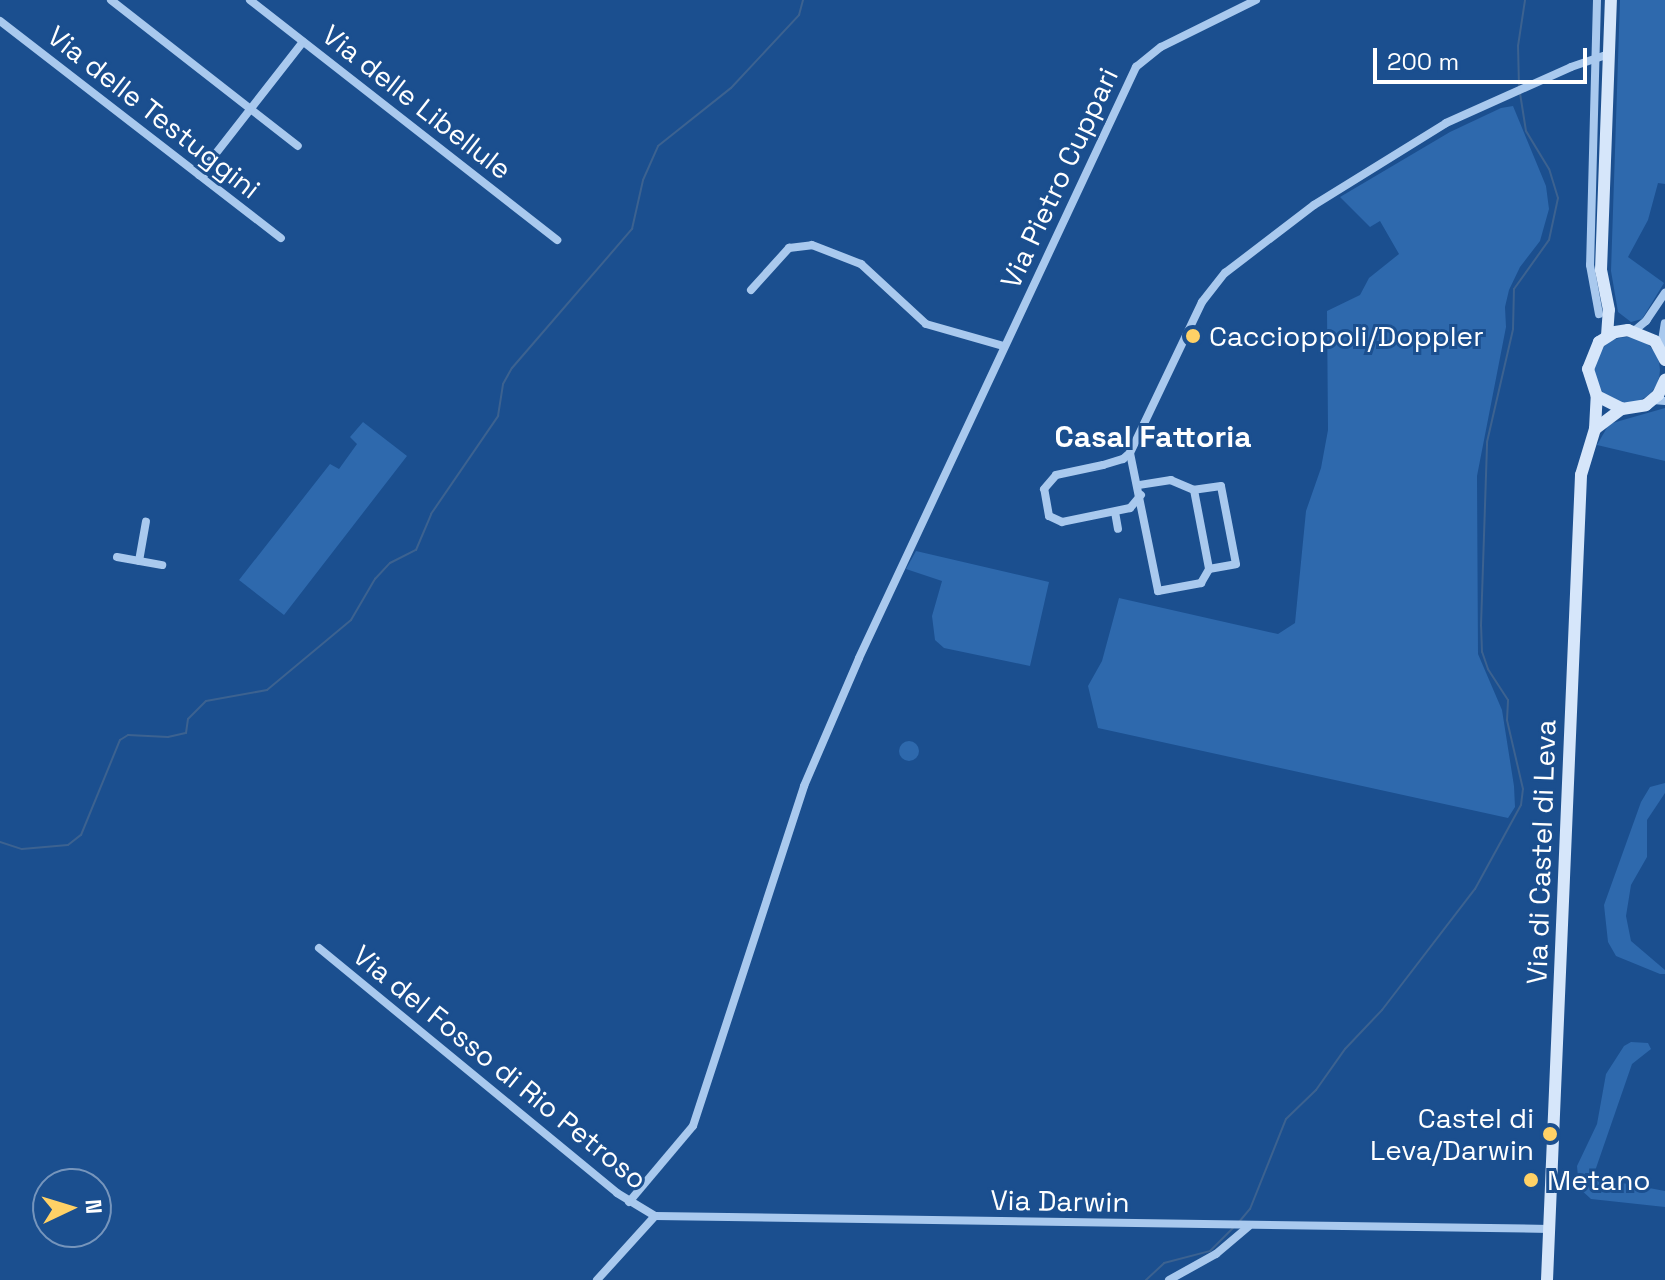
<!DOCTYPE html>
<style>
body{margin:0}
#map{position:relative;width:1665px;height:1280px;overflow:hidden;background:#1b4f8f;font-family:"Space Grotesk",sans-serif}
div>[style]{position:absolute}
.green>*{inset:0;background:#2e69ad}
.round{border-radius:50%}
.stream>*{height:2px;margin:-1px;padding:0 1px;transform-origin:1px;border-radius:1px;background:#3c6290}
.street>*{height:8px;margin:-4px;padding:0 4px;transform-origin:4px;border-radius:4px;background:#a9c9ee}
.secondary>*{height:12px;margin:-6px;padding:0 6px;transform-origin:6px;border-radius:6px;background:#d6e6fa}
.dots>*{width:22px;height:22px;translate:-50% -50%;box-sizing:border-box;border:4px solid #1b4f8f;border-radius:50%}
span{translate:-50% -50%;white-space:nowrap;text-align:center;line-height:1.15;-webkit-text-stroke:6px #1b4f8f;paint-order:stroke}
.street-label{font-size:28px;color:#fff}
.poi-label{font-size:28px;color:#fff}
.left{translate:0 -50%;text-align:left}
.right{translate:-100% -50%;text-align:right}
.neighbourhood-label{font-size:30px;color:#fff;font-weight:700}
.north{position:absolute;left:32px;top:1168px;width:80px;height:80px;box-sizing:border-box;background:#1b4f8f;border:2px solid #7695bc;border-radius:50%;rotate:86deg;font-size:22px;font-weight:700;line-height:32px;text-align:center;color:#fff}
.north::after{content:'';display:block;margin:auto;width:28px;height:36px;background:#ffd166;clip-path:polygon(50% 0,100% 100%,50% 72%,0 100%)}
.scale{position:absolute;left:1373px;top:48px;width:214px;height:36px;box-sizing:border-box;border:4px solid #fff;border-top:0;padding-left:10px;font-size:24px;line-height:28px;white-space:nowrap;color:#fff;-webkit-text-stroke:6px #1b4f8f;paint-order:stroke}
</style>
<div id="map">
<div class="green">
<i style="clip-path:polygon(1620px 0,1665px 0,1665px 184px,1658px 183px,1648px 220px,1628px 257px,1664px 283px,1642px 319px,1631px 322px,1618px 312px,1611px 271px)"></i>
<i style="clip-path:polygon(1513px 106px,1546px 186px,1549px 209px,1540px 241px,1520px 267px,1509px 290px,1505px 307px,1506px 327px,1477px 476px,1478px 654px,1502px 710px,1514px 786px,1515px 807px,1508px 818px,1098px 728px,1088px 686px,1102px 661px,1119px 598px,1278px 634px,1295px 623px,1306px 511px,1321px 468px,1328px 430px,1327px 311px,1360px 295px,1369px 278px,1399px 254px,1380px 221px,1370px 227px,1340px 197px,1450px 132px,1501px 108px)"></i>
<i class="round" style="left:1594px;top:337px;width:66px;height:66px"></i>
<i style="clip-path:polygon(1665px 408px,1665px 461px,1597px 445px,1609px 424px)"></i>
<i style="clip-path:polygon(363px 422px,407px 456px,284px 615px,239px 580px,330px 464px,339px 469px,357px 444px,350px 437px)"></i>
<i style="clip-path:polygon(916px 551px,1049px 582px,1030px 666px,944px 648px,935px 640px,932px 616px,942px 581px,906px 569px)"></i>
<i class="round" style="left:899px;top:741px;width:20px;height:20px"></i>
<i style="clip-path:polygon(1665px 783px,1665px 793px,1647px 820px,1647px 857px,1631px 885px,1626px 916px,1631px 941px,1665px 970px,1665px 974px,1660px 974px,1616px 956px,1608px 942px,1604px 905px,1641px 802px,1650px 787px)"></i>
<i style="clip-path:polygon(1631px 1042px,1648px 1043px,1651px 1049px,1632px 1064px,1595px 1171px,1601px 1179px,1665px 1191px,1665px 1207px,1591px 1199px,1579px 1188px,1577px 1166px,1597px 1124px,1606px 1074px,1624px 1046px)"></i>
</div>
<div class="stream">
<i style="left:1519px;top:86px;width:40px;rotate:-91.4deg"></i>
<i style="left:1518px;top:46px;width:47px;rotate:-81.3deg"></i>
<i style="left:0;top:842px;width:23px;rotate:18deg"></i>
<i style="left:22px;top:849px;width:46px;rotate:-5deg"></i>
<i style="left:68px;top:845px;width:16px;rotate:-38deg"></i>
<i style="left:81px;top:835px;width:103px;rotate:-67.7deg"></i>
<i style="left:120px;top:740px;width:9px;rotate:-32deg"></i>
<i style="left:128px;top:735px;width:40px;rotate:2.9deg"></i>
<i style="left:168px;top:737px;width:18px;rotate:-13deg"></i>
<i style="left:186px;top:733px;width:14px;rotate:-82deg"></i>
<i style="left:188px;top:719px;width:25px;rotate:-45deg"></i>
<i style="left:206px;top:701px;width:62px;rotate:-10.2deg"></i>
<i style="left:267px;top:690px;width:109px;rotate:-39.8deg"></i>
<i style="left:351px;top:620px;width:48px;rotate:-59.7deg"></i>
<i style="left:375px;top:579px;width:22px;rotate:-47deg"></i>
<i style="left:390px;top:563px;width:29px;rotate:-27deg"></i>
<i style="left:416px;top:550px;width:39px;rotate:-67deg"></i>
<i style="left:431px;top:514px;width:119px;rotate:-55.6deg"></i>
<i style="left:498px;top:416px;width:32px;rotate:-81deg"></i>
<i style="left:503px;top:384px;width:18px;rotate:-61deg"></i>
<i style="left:512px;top:368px;width:184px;rotate:-49.2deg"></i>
<i style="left:632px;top:229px;width:50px;rotate:-77.3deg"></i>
<i style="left:643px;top:180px;width:37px;rotate:-66deg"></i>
<i style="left:658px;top:146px;width:93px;rotate:-38.5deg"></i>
<i style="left:731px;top:88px;width:100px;rotate:-47deg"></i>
<i style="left:799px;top:15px;width:16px;rotate:-75deg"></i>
<i style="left:1239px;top:1222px;width:17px;rotate:-50deg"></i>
<i style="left:1250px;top:1209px;width:97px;rotate:-68.2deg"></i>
<i style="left:1286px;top:1119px;width:42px;rotate:-44deg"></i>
<i style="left:1316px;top:1090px;width:50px;rotate:-54.7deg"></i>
<i style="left:1345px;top:1049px;width:54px;rotate:-46.5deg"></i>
<i style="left:1382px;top:1010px;width:153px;rotate:-52.5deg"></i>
<i style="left:1475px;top:889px;width:96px;rotate:-61.3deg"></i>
<i style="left:1521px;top:805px;width:16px;rotate:-83deg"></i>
<i style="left:1523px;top:789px;width:71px;rotate:-103.1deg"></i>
<i style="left:1507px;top:720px;width:20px;rotate:-87deg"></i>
<i style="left:1508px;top:700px;width:37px;rotate:-123deg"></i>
<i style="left:1488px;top:669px;width:18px;rotate:-109deg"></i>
<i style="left:1482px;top:652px;width:26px;rotate:-92deg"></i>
<i style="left:1481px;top:626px;width:184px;rotate:-88.1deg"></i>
<i style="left:1487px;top:442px;width:116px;rotate:-77deg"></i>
<i style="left:1513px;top:329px;width:40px;rotate:-88.6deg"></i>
<i style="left:1514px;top:289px;width:60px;rotate:-54.5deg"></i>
<i style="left:1549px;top:240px;width:43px;rotate:-77.9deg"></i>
<i style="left:1558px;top:198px;width:30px;rotate:-107deg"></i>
<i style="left:1549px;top:169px;width:44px;rotate:-121.2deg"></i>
<i style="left:1526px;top:131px;width:39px;rotate:-99deg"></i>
<i style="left:1146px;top:1280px;width:25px;rotate:-43deg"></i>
<i style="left:1164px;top:1263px;width:48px;rotate:-14.6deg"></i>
<i style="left:1210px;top:1251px;width:35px;rotate:-45deg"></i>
</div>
<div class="street">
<i style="left:111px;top:0;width:237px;rotate:38deg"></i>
<i style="left:250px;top:0;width:390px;rotate:38deg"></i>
<i style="left:1597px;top:0;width:265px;rotate:91.5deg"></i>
<i style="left:1590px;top:265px;width:50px;rotate:79.6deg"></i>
<i style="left:0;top:21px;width:355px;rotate:37.7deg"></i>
<i style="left:199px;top:175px;width:169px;rotate:-52deg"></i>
<i style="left:751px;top:290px;width:57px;rotate:-47.9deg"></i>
<i style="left:789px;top:248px;width:23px;rotate:-7deg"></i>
<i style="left:812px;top:245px;width:53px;rotate:21.2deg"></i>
<i style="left:861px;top:264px;width:88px;rotate:42.7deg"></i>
<i style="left:926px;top:324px;width:80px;rotate:15.9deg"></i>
<i style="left:1634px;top:331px;width:16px;rotate:-40deg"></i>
<i style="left:1646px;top:321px;width:34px;rotate:-56deg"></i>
<i style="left:1661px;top:347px;width:24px;rotate:-81deg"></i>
<i style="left:1653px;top:400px;width:12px;rotate:5deg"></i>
<i style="left:1130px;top:453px;width:141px;rotate:78.5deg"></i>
<i style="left:1158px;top:591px;width:44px;rotate:-10.5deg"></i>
<i style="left:1201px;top:583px;width:16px;rotate:-60deg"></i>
<i style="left:1209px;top:569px;width:27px;rotate:-10deg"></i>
<i style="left:1236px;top:564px;width:79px;rotate:-100.9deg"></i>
<i style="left:1221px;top:486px;width:27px;rotate:172deg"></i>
<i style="left:1194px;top:490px;width:25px;rotate:-157deg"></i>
<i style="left:1171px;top:480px;width:33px;rotate:171deg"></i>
<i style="left:1194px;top:490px;width:80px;rotate:79.2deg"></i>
<i style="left:1141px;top:495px;width:17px;rotate:130deg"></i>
<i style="left:1130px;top:508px;width:69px;rotate:168.4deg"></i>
<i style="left:1062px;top:522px;width:14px;rotate:-155deg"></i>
<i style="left:1049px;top:516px;width:27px;rotate:-100deg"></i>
<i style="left:1044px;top:489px;width:18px;rotate:-49deg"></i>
<i style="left:1056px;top:475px;width:48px;rotate:-12deg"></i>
<i style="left:1103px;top:465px;width:21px;rotate:-17deg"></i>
<i style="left:1123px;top:459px;width:9px;rotate:-41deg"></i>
<i style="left:1130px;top:453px;width:167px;rotate:-64.5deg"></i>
<i style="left:1202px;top:302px;width:37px;rotate:-52deg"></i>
<i style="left:1225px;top:273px;width:112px;rotate:-37.4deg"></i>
<i style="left:1314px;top:205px;width:155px;rotate:-31.8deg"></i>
<i style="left:1446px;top:123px;width:137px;rotate:-24.1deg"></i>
<i style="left:1571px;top:67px;width:40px;rotate:-18.9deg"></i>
<i style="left:1115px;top:512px;width:17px;rotate:80deg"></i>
<i style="left:117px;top:557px;width:46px;rotate:10.1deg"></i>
<i style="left:139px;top:561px;width:40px;rotate:-80deg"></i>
<i style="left:319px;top:948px;width:386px;rotate:39.4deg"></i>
<i style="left:617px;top:1193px;width:44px;rotate:31.2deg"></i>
<i style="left:655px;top:1216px;width:895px;rotate:0.83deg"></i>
<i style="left:629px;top:1202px;width:99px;rotate:-49.9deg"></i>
<i style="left:693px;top:1126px;width:358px;rotate:-71.9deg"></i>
<i style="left:804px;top:786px;width:139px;rotate:-66.7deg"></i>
<i style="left:859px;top:658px;width:653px;rotate:-64.89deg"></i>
<i style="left:1136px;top:67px;width:32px;rotate:-39deg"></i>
<i style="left:1161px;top:47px;width:106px;rotate:-26.3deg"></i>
<i style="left:597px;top:1280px;width:86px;rotate:-47.8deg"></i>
<i style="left:1169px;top:1280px;width:54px;rotate:-29deg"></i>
<i style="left:1216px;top:1254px;width:43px;rotate:-40.3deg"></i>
</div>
<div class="secondary">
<i style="left:1607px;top:336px;width:26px;rotate:-86deg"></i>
<i style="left:1609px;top:310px;width:41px;rotate:-101.3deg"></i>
<i style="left:1601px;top:270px;width:270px;rotate:-87.9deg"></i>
<i style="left:1665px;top:360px;width:21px;rotate:-118deg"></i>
<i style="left:1655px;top:341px;width:29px;rotate:-158deg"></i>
<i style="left:1628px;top:330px;width:13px;rotate:171deg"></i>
<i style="left:1615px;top:332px;width:19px;rotate:148deg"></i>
<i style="left:1599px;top:342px;width:29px;rotate:112deg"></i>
<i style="left:1588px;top:369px;width:28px;rotate:72deg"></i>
<i style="left:1597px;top:396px;width:28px;rotate:27deg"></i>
<i style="left:1622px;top:409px;width:24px;rotate:-9deg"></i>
<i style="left:1646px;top:405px;width:16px;rotate:-40deg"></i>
<i style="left:1658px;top:395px;width:17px;rotate:-65deg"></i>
<i style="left:1595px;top:429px;width:34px;rotate:-37deg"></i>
<i style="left:1547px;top:1280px;width:806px;rotate:-87.58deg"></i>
<i style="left:1581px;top:475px;width:48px;rotate:-73.1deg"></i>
<i style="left:1595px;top:429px;width:33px;rotate:-87deg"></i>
</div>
<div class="dots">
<i style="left:1193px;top:336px;background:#ffd166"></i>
<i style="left:1550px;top:1134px;background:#ffd166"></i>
<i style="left:1531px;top:1180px;background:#ffd166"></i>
</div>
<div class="street-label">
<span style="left:417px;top:102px;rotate:38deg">Via delle Libellule</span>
<span style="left:154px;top:112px;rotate:38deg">Via delle Testuggini</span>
<span style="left:1059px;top:178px;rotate:-65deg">Via Pietro Cuppari</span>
<span style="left:1541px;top:852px;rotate:-88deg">Via di Castel di Leva</span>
<span style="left:500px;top:1067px;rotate:39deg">Via del Fosso di Rio Petroso</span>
<span style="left:1060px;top:1201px;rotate:1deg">Via Darwin</span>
</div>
<div class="poi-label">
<span class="left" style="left:1209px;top:336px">Caccioppoli/Doppler</span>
<span class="right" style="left:1534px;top:1134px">Castel di<br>Leva/Darwin</span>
<span class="left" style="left:1547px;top:1180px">Metano</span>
</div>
<div class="neighbourhood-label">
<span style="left:1153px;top:437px">Casal Fattoria</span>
</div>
<div class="north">N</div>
<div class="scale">200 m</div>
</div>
